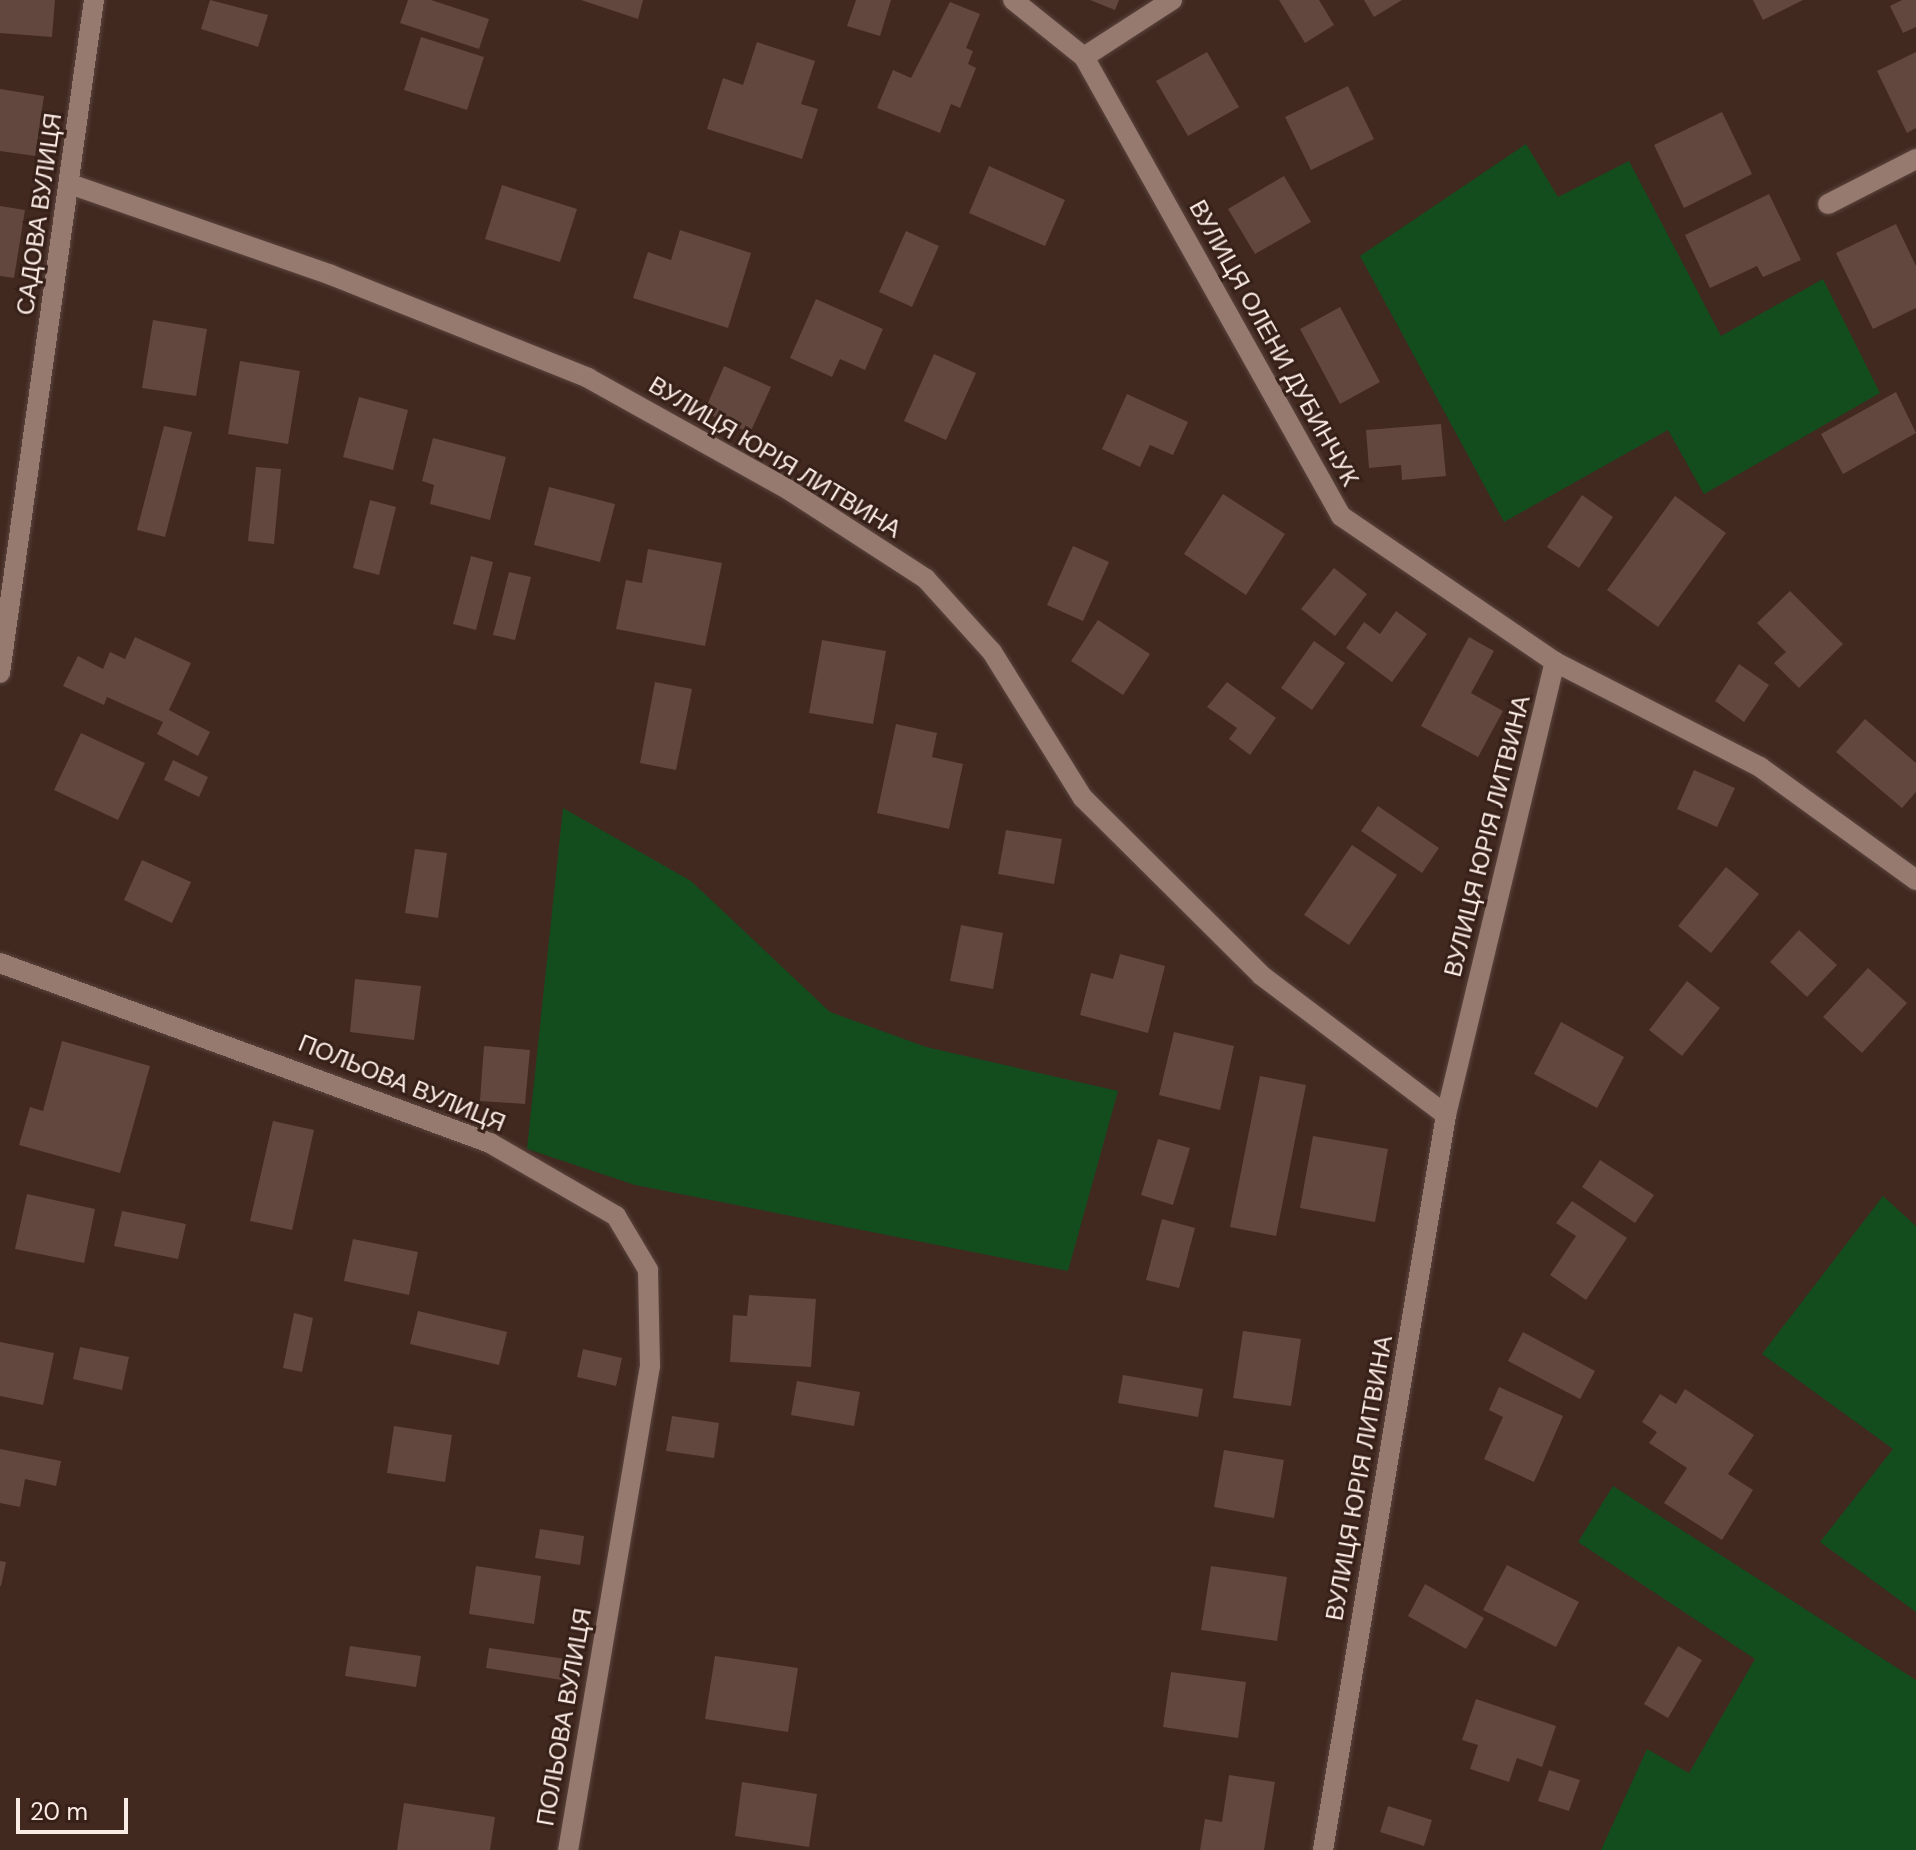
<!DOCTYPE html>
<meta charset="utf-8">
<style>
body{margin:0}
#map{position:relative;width:1916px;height:1850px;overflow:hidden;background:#412920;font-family:"DM Sans",sans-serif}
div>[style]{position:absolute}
.green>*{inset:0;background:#134c1d}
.building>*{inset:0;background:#61473d}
.roads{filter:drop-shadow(0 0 2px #5a453e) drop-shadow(0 0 2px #5a453e)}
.minor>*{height:20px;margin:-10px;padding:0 10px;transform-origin:10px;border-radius:10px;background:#977a6f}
span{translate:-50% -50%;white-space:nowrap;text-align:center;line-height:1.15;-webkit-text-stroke:6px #362017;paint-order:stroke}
.street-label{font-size:24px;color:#fbebe5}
.scale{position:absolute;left:16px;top:1798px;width:112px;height:36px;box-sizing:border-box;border:4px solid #fbebe5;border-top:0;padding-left:10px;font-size:24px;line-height:28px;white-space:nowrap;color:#fbebe5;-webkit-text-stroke:6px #362017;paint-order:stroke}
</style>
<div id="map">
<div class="green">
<i style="clip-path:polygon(1526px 144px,1558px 197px,1629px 161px,1721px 336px,1823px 279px,1880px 393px,1704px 494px,1668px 430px,1504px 522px,1360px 256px)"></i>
<i style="clip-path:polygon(563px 808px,691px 881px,830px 1012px,926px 1047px,1118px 1091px,1068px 1271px,635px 1185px,527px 1149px)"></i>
<i style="clip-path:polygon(1883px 1196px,1916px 1226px,1916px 1612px,1820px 1542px,1893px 1449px,1762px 1354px)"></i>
<i style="clip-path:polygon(1613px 1486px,1916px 1680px,1916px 1850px,1601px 1850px,1647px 1749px,1689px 1773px,1755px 1659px,1578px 1542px)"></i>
</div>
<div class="building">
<i style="clip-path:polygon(0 0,55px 0,52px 37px,0 33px)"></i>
<i style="clip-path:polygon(210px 0,268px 15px,258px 47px,201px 29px)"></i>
<i style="clip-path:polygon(408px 0,431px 0,489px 19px,479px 49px,400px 23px)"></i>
<i style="clip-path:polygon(581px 0,643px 0,638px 19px)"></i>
<i style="clip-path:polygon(856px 0,891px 0,880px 36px,847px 26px)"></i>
<i style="clip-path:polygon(1090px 0,1119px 0,1115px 10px)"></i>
<i style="clip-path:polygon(1279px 0,1319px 0,1334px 25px,1305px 43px)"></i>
<i style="clip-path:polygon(1364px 0,1402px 0,1374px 17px)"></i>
<i style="clip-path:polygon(1753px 0,1803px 0,1763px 20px)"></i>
<i style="clip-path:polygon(1902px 0,1916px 0,1916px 27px,1903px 33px,1890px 6px)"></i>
<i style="clip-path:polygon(950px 2px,980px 14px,966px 48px,973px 51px,968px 64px,976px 68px,960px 108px,951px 104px,940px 133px,877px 108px,893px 70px,911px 78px)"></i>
<i style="clip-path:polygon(421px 37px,484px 57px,467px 110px,404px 90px)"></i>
<i style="clip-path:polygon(757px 42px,815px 61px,801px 104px,818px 109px,802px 159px,707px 129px,723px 78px,743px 85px)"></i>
<i style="clip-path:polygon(1207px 52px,1239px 107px,1188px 136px,1156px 81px)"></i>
<i style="clip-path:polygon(1916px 52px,1916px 128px,1907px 133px,1877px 71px)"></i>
<i style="clip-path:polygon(1348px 86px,1374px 139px,1311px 170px,1285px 117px)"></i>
<i style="clip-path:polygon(0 89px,44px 96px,35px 156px,0 151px)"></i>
<i style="clip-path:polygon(1722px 112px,1752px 174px,1684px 208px,1654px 145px)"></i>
<i style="clip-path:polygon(989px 166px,1065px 200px,1045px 246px,969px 213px)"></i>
<i style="clip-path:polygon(1284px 176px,1311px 222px,1255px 254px,1228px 209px)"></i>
<i style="clip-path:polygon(502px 185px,577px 209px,560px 262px,485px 239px)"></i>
<i style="clip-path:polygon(1769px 194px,1801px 260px,1763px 277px,1757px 266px,1710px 288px,1685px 235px)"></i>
<i style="clip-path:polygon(0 206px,25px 210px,14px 278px,0 276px)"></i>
<i style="clip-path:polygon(1896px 224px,1916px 266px,1916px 308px,1873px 329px,1836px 253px)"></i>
<i style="clip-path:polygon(680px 230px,751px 253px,728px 328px,633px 298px,648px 252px,671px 260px)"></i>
<i style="clip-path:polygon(906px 231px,939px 246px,912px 307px,879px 292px)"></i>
<i style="clip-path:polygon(816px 299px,883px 329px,865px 370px,840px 359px,832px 377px,790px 358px)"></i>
<i style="clip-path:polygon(1340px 307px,1380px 382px,1340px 404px,1300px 329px)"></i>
<i style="clip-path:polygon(153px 320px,207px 329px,196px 396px,142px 388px)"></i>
<i style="clip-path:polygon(934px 354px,976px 373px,946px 440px,904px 421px)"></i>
<i style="clip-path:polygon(240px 361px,300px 371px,288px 444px,228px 434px)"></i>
<i style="clip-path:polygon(724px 366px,771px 387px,750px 433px,704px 412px)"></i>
<i style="clip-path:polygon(1896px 392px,1916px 433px,1843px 474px,1821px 434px)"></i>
<i style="clip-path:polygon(1127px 394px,1188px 422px,1173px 455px,1150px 445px,1140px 467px,1102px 449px)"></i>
<i style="clip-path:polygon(359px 397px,408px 410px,393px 470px,343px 457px)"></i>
<i style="clip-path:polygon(1441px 424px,1446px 476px,1402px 480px,1401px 465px,1369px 468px,1366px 430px)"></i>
<i style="clip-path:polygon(164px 426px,192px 432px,165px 537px,137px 530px)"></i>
<i style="clip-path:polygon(433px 438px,506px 457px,490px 520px,430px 504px,434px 485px,422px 481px)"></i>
<i style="clip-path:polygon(256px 467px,281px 469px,274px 544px,248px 541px)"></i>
<i style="clip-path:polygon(549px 487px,615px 504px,600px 562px,534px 545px)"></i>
<i style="clip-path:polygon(1223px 494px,1285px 534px,1246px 595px,1184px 554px)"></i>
<i style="clip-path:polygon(1582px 495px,1613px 517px,1579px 568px,1547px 547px)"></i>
<i style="clip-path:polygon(1675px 496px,1726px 533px,1658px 627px,1607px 590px)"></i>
<i style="clip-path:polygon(370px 500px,396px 507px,379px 575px,353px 568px)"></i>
<i style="clip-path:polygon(1073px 546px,1109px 562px,1083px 621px,1047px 605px)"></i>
<i style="clip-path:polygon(648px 549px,722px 563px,705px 646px,616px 629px,626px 580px,642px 583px)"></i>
<i style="clip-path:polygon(471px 556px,493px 562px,476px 630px,453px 624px)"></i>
<i style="clip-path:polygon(1334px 568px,1367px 594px,1335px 636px,1301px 609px)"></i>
<i style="clip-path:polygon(509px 572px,531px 577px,515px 640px,493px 635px)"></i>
<i style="clip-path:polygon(1790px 591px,1843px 644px,1799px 688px,1774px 663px,1786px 652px,1757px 623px)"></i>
<i style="clip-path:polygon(1396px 611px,1427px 634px,1392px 682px,1346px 648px,1364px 622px,1380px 634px)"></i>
<i style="clip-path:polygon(1098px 620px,1150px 654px,1123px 695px,1071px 661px)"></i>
<i style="clip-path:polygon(135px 637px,191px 663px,169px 710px,210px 732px,198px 756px,157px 734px,163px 722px,107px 697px,104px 705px,63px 686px,78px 656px,103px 669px,110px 652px,125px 659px)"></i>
<i style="clip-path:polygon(1469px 637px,1494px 651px,1471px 693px,1503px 711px,1478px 757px,1421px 726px)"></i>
<i style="clip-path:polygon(822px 640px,886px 651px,873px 724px,809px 713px)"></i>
<i style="clip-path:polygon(1314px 641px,1345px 663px,1312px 710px,1281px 688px)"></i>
<i style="clip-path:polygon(1739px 664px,1769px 685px,1744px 722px,1715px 701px)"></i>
<i style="clip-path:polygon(655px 682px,692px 689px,676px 770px,640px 763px)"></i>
<i style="clip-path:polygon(1227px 682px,1276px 718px,1250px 755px,1229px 739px,1237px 728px,1207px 707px)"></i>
<i style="clip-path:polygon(1865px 719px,1916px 763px,1916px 792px,1902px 808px,1836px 752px)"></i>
<i style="clip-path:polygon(896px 724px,937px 733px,932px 757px,963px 764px,949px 829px,877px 813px)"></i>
<i style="clip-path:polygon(81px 733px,145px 763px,118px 820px,54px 790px)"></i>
<i style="clip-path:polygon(173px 760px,208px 777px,199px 797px,164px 780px)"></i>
<i style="clip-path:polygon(1694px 770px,1735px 788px,1717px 827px,1677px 809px)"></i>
<i style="clip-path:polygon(1378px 806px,1439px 848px,1422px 873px,1361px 831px)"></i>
<i style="clip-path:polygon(1006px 830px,1062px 839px,1054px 884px,998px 874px)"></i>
<i style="clip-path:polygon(1352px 845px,1397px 875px,1349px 945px,1304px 915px)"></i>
<i style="clip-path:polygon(415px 849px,447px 853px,438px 918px,405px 913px)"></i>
<i style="clip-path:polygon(142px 860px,191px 882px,172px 923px,124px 900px)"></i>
<i style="clip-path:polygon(1726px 867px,1759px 894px,1711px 953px,1678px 926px)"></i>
<i style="clip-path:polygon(961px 925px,1003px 933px,993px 989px,950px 981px)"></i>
<i style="clip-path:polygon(1799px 930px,1837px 965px,1807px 997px,1770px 962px)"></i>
<i style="clip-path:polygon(1120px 954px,1165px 966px,1148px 1033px,1080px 1015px,1091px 973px,1113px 979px)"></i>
<i style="clip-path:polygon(1868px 968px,1907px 1003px,1862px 1053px,1823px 1017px)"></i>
<i style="clip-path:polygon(355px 979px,421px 986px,414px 1040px,350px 1032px)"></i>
<i style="clip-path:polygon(1687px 981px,1720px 1008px,1682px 1056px,1649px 1030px)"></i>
<i style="clip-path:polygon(1561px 1022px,1624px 1057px,1597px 1108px,1534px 1074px)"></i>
<i style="clip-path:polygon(1174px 1032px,1234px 1046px,1220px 1110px,1159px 1095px)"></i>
<i style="clip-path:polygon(62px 1041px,150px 1066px,120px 1173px,19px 1145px,30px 1107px,43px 1111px)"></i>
<i style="clip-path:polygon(484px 1046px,530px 1050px,525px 1104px,480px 1101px)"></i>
<i style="clip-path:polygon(1260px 1076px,1306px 1085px,1276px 1236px,1230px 1227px)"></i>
<i style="clip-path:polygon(273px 1121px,314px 1130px,292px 1230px,250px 1221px)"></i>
<i style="clip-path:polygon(1313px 1136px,1388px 1149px,1375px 1222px,1300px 1208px)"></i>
<i style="clip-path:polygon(1158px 1139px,1190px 1148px,1173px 1205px,1141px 1195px)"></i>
<i style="clip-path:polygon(1600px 1160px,1654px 1195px,1635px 1223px,1582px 1187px)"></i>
<i style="clip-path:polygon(27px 1194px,95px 1209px,84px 1263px,15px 1249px)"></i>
<i style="clip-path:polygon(1572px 1201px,1627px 1238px,1586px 1300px,1550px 1275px,1576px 1236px,1556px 1223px)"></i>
<i style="clip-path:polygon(122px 1211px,186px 1224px,178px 1259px,114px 1246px)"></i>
<i style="clip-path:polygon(1162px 1219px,1195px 1228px,1179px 1288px,1146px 1280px)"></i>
<i style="clip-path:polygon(353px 1239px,418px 1252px,409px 1295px,344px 1281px)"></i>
<i style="clip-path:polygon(749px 1295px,816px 1299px,811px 1367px,730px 1362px,733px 1315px,747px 1316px)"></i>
<i style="clip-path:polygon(418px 1311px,507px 1332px,499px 1365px,410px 1344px)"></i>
<i style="clip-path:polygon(294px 1313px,313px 1318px,302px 1372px,283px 1368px)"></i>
<i style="clip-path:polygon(1243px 1331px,1301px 1339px,1291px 1406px,1233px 1398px)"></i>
<i style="clip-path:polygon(1523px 1332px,1595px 1371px,1580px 1399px,1508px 1361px)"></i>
<i style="clip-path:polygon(0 1342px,54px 1353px,43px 1405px,0 1396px)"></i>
<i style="clip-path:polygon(80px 1347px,129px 1357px,122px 1390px,73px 1379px)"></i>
<i style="clip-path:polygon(583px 1349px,622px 1358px,616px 1386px,577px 1377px)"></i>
<i style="clip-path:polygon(1123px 1375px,1203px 1389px,1198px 1417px,1118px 1403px)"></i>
<i style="clip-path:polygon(797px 1381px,860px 1392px,854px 1426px,791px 1415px)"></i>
<i style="clip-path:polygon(1499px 1387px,1563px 1416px,1534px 1482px,1484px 1459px,1503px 1417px,1489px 1410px)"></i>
<i style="clip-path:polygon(1685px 1389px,1754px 1435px,1728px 1474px,1753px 1490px,1722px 1540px,1664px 1503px,1687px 1468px,1649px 1443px,1657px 1432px,1642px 1422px,1660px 1394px,1676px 1404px)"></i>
<i style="clip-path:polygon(672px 1416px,719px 1423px,714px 1458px,666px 1451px)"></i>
<i style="clip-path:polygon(394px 1426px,452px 1435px,445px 1482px,387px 1473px)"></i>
<i style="clip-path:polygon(0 1449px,61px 1461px,56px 1486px,25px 1479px,20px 1507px,0 1503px)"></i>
<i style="clip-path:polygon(1224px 1450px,1284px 1460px,1274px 1518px,1214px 1507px)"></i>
<i style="clip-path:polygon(540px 1529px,584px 1536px,580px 1565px,535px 1558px)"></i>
<i style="clip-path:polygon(0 1561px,6px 1562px,1px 1586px,0 1586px)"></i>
<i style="clip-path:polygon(1507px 1565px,1579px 1602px,1556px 1647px,1483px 1610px)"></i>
<i style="clip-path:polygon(476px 1566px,541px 1576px,534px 1624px,469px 1614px)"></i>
<i style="clip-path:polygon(1211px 1566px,1287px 1577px,1277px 1641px,1201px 1630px)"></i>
<i style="clip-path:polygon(1425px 1584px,1484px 1618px,1466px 1649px,1408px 1616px)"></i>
<i style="clip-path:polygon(350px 1646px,421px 1656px,416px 1687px,345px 1676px)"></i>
<i style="clip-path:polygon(1678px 1646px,1702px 1660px,1668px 1718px,1644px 1704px)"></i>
<i style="clip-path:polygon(489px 1648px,566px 1659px,562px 1680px,486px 1668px)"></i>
<i style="clip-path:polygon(715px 1656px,798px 1668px,788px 1732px,705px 1719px)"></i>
<i style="clip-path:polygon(1171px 1672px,1246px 1682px,1238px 1738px,1163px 1727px)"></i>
<i style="clip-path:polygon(1476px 1699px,1556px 1726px,1542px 1767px,1517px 1758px,1509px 1782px,1470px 1769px,1478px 1745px,1462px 1740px)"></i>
<i style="clip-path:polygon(1549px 1770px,1580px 1780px,1569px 1811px,1538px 1801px)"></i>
<i style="clip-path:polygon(1229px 1775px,1275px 1782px,1264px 1850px,1200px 1850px,1205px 1819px,1222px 1822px)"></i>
<i style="clip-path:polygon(742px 1782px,817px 1794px,809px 1847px,735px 1836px)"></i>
<i style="clip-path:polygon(404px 1803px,495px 1817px,490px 1850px,397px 1850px)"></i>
<i style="clip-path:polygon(1388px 1806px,1432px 1820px,1424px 1846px,1380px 1832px)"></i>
</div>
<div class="roads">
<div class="minor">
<i style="left:1013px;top:0;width:91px;rotate:38.8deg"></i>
<i style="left:1084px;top:57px;width:526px;rotate:60.75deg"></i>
<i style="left:1341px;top:516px;width:259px;rotate:34.3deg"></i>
<i style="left:1555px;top:662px;width:230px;rotate:27.1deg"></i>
<i style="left:1760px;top:767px;width:193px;rotate:35.9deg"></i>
<i style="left:1084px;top:57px;width:105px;rotate:-32.9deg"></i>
<i style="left:70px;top:184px;width:276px;rotate:19.2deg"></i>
<i style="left:331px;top:275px;width:277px;rotate:21.8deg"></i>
<i style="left:588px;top:378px;width:230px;rotate:29.1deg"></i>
<i style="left:789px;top:490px;width:163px;rotate:33deg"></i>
<i style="left:926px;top:579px;width:98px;rotate:47.9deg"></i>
<i style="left:992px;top:652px;width:172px;rotate:58.1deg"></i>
<i style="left:1083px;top:798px;width:251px;rotate:44.8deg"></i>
<i style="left:1261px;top:975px;width:232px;rotate:37.1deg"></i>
<i style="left:1828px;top:204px;width:99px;rotate:-27.1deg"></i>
<i style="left:0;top:673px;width:680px;rotate:-82.05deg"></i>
<i style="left:0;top:963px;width:522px;rotate:20.17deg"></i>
<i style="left:490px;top:1143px;width:146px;rotate:30.1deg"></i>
<i style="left:616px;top:1216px;width:63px;rotate:59.3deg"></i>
<i style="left:648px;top:1270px;width:96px;rotate:88.8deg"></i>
<i style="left:650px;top:1366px;width:491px;rotate:99.6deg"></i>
<i style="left:1323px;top:1850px;width:745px;rotate:-80.5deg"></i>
<i style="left:1446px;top:1115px;width:466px;rotate:-76.5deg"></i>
</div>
</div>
<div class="street-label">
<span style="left:39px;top:214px;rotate:-82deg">САДОВА ВУЛИЦЯ</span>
<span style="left:1274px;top:343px;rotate:61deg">ВУЛИЦЯ ОЛЕНИ ДУБИНЧУК</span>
<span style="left:775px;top:457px;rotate:31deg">ВУЛИЦЯ ЮРІЯ ЛИТВИНА</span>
<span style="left:1487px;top:836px;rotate:-76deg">ВУЛИЦЯ ЮРІЯ ЛИТВИНА</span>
<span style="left:402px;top:1083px;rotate:22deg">ПОЛЬОВА ВУЛИЦЯ</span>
<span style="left:1359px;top:1478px;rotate:-80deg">ВУЛИЦЯ ЮРІЯ ЛИТВИНА</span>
<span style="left:564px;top:1717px;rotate:-80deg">ПОЛЬОВА ВУЛИЦЯ</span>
</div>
<div class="scale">20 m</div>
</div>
